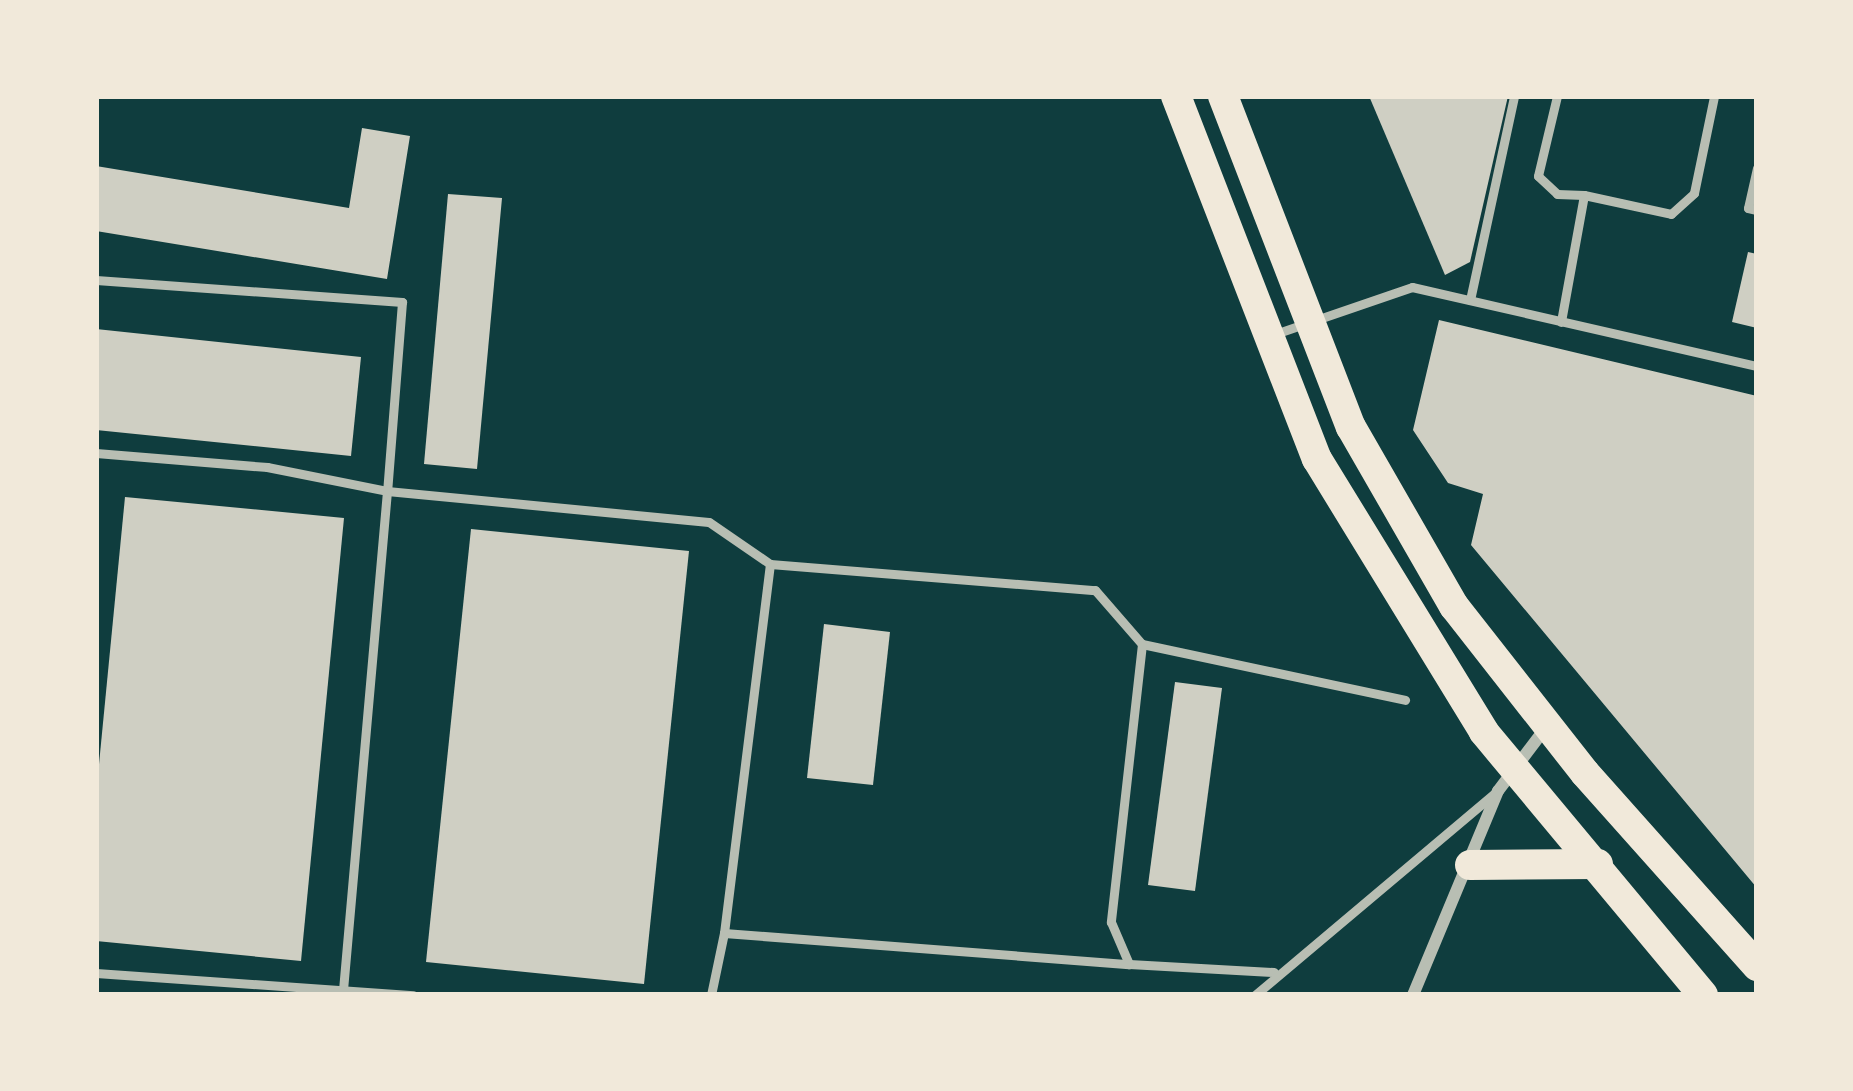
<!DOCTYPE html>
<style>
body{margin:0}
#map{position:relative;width:1853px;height:1091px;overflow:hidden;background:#0f3d3e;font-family:Lora,serif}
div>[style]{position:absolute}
.building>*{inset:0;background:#cfcfc3}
.service>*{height:9px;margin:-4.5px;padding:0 4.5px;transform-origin:4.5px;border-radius:4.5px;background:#b8beb3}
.minor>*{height:12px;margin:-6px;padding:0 6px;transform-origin:6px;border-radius:6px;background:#b8beb3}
.primary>*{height:30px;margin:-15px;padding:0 15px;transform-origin:15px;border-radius:15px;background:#f1e9da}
span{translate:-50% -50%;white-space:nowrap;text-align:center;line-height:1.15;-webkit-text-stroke:9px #f1e9da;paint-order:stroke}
.frame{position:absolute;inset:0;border:99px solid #f1e9da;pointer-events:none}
</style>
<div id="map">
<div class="building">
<i style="clip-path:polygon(1369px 96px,1508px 96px,1470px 262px,1445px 275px)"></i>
<i style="clip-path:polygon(362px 128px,410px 136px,387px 279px,96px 231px,96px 166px,349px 208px)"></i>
<i style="clip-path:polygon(448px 194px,502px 198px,477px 469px,424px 464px)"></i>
<i style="clip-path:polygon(1748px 252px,1757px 254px,1757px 328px,1732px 322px)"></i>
<i style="clip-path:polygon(1439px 320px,1757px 396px,1757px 888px,1471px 545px,1483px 494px,1448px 483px,1413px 430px)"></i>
<i style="clip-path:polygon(96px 329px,361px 357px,351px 456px,96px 430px)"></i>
<i style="clip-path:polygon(125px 497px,344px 518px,301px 961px,96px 941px,96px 795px)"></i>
<i style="clip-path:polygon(471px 529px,689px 551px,644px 984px,426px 962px)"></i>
<i style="clip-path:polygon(824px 624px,890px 632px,873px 785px,807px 778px)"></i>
<i style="clip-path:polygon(1175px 682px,1222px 688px,1195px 891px,1148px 885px)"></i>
</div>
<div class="service">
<i style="left:1557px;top:96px;width:82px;rotate:103.4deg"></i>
<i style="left:1538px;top:176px;width:26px;rotate:43deg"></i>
<i style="left:1557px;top:194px;width:27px;rotate:2deg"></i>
<i style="left:1584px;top:195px;width:129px;rotate:100.3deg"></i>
<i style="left:1757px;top:168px;width:41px;rotate:102.7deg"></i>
<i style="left:1748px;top:208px;width:9px;rotate:13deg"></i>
<i style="left:1584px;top:195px;width:89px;rotate:12.3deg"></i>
<i style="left:1671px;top:214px;width:31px;rotate:-42deg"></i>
<i style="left:1694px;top:193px;width:99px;rotate:-78.3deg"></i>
<i style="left:96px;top:280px;width:307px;rotate:4.1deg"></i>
<i style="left:402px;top:302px;width:190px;rotate:94.5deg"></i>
<i style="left:387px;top:491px;width:323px;rotate:5.5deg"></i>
<i style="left:709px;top:522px;width:74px;rotate:34.5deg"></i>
<i style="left:770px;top:564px;width:326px;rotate:4.6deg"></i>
<i style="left:1095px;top:590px;width:72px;rotate:49deg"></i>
<i style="left:1142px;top:644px;width:269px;rotate:12deg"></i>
<i style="left:1470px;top:300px;width:209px;rotate:-77.8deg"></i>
<i style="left:1275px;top:334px;width:145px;rotate:-18.9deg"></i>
<i style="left:1412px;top:287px;width:354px;rotate:12.9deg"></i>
<i style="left:96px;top:453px;width:172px;rotate:4.7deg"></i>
<i style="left:267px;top:467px;width:122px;rotate:11.3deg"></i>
<i style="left:387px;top:491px;width:501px;rotate:95.04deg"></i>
<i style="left:1142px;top:644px;width:280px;rotate:96.4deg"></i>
<i style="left:1111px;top:922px;width:46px;rotate:66.8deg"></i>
<i style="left:1129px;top:964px;width:145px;rotate:3.2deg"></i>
<i style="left:724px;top:933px;width:372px;rotate:-82.9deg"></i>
<i style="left:96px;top:973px;width:318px;rotate:4deg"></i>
<i style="left:711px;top:995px;width:63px;rotate:-78.2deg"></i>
<i style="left:724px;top:933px;width:406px;rotate:4.4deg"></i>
<i style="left:1255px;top:995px;width:312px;rotate:-40.1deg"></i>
</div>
<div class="minor">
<i style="left:1413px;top:995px;width:221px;rotate:-67.4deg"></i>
<i style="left:1498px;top:791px;width:81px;rotate:-53deg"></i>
</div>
<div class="primary">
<i style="left:1176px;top:96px;width:389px;rotate:68.8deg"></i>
<i style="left:1317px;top:459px;width:320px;rotate:58.5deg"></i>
<i style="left:1484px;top:732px;width:342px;rotate:50.2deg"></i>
<i style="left:1223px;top:96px;width:355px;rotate:68.9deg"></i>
<i style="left:1351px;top:427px;width:207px;rotate:60.1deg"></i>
<i style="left:1454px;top:606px;width:212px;rotate:51.9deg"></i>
<i style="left:1585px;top:773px;width:259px;rotate:48.3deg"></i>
<i style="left:1470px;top:865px;width:128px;rotate:-0.4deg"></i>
</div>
<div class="frame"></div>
</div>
